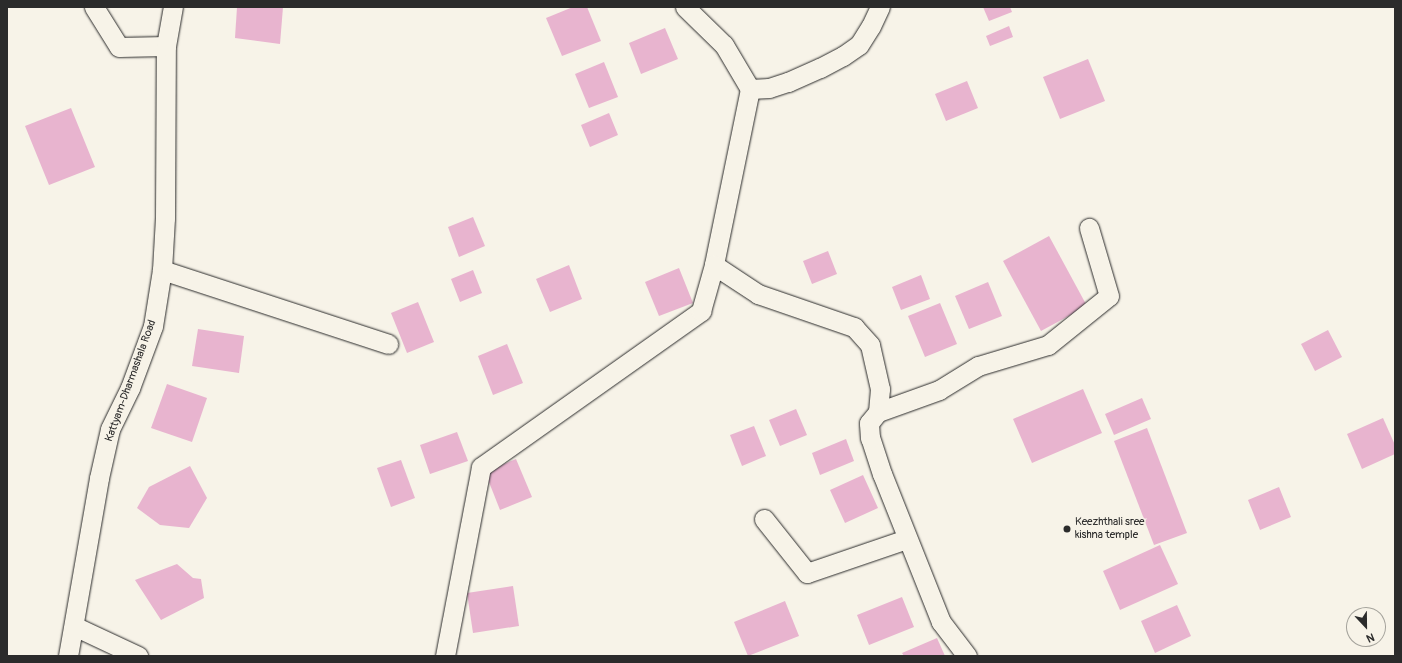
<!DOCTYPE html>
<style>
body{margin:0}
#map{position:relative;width:1402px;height:663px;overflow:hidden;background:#f7f3e8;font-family:Pangolin,sans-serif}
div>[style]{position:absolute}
.building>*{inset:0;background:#e8b4cf}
.roads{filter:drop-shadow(0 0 1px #2b2b2b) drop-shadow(0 0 1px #2b2b2b)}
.minor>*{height:19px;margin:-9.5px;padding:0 9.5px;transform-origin:9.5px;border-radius:9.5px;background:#f7f3e8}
.dots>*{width:11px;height:11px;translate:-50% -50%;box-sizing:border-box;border:2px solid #f7f3e8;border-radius:50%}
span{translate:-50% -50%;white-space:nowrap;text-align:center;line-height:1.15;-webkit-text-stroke:3px #f7f3e8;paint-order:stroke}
.street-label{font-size:11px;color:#2b2b2b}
.poi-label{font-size:11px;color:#2b2b2b}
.left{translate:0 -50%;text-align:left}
.frame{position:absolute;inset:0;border:8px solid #2b2b2b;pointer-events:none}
.north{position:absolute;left:1346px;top:607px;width:40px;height:40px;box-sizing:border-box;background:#f7f3e8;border:1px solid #a5a39c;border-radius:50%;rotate:158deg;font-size:11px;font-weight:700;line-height:16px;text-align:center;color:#2b2b2b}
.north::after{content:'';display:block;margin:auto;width:14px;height:18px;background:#2b2b2b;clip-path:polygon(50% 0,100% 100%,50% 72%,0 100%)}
</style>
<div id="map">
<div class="building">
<i style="clip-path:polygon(237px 7px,283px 7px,280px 44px,235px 38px)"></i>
<i style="clip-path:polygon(573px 7px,587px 7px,601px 41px,562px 56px,546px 18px)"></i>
<i style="clip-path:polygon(983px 7px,1010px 7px,1012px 12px,989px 21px)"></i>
<i style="clip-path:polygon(1009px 26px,1013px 37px,990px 46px,986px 36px)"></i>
<i style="clip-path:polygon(665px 28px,678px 59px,641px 74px,629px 43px)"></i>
<i style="clip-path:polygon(1088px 59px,1105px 101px,1060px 119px,1043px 77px)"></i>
<i style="clip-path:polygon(604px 62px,618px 97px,589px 108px,575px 74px)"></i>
<i style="clip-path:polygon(967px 81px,978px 108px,946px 121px,935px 94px)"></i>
<i style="clip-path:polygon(71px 108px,95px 167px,49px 185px,25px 126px)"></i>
<i style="clip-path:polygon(609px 113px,618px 135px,590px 147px,581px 125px)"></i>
<i style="clip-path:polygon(473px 217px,485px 246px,459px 257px,448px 227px)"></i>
<i style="clip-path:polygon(1049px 236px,1087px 306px,1041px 331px,1003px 261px)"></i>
<i style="clip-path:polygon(828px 251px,837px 274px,812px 284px,803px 261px)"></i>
<i style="clip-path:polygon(569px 265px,582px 299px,550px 312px,536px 279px)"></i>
<i style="clip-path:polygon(679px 268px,693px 303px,659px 316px,645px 282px)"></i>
<i style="clip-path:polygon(473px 270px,482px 293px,460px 302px,451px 279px)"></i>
<i style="clip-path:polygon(921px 275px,930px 299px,901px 310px,892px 287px)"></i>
<i style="clip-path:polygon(988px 282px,1002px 316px,969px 329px,955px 296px)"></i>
<i style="clip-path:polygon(418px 302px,434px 342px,407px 353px,391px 313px)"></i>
<i style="clip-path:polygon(940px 303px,957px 344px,925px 357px,908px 316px)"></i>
<i style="clip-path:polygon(198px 329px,244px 336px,239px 373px,192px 366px)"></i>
<i style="clip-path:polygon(1328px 330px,1342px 357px,1315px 371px,1301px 344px)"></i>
<i style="clip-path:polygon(507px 344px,523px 383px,493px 395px,478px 356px)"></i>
<i style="clip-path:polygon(167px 384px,207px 398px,192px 442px,151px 428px)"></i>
<i style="clip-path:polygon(1083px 389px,1102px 433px,1032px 463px,1013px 419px)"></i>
<i style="clip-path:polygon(1142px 398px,1151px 419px,1114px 435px,1105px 414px)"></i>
<i style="clip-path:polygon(796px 409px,807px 435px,780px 446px,769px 420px)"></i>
<i style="clip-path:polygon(1383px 418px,1395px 445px,1395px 454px,1362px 469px,1347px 434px)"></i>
<i style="clip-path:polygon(754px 426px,766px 456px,742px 466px,730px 435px)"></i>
<i style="clip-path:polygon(1147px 428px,1187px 533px,1154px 545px,1114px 441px)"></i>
<i style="clip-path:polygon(457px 432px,468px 461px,430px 474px,420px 445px)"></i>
<i style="clip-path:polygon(846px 439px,854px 461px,820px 475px,812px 453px)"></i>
<i style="clip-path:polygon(516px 459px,532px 497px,500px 510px,485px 472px)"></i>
<i style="clip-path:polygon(401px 460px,415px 498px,391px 507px,377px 468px)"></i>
<i style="clip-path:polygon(190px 466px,207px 498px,189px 528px,160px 525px,137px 508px,149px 487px)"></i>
<i style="clip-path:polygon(863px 475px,878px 508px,845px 523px,830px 490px)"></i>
<i style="clip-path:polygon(1279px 487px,1291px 517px,1260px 530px,1248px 500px)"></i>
<i style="clip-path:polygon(1160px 545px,1178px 584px,1120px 610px,1103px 571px)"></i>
<i style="clip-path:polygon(177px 564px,193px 578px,201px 579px,204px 598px,161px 620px,135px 580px)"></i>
<i style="clip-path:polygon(513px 586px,519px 626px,473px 633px,467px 593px)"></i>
<i style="clip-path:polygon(902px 597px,914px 627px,869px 645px,857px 615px)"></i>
<i style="clip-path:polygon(785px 601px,799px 636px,748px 656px,734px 622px)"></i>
<i style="clip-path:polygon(1177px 605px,1191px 636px,1155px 653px,1141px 621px)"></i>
<i style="clip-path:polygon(937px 638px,945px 656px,904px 656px,902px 653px)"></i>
</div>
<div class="roads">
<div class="minor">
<i style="left:94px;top:7px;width:47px;rotate:58deg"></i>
<i style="left:119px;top:47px;width:47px;rotate:-1.2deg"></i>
<i style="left:685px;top:7px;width:54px;rotate:44.3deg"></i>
<i style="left:724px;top:45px;width:51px;rotate:59.4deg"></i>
<i style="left:750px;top:89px;width:19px;rotate:-3deg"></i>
<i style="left:769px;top:88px;width:20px;rotate:-18deg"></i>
<i style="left:788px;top:82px;width:35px;rotate:-24deg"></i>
<i style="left:820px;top:68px;width:26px;rotate:-28deg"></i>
<i style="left:843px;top:56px;width:19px;rotate:-35deg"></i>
<i style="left:859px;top:45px;width:22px;rotate:-58deg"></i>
<i style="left:871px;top:26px;width:21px;rotate:-65deg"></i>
<i style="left:750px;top:89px;width:180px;rotate:101.6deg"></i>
<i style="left:714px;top:265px;width:53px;rotate:33.4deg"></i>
<i style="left:758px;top:294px;width:102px;rotate:19deg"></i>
<i style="left:854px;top:327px;width:24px;rotate:48deg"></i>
<i style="left:870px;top:345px;width:45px;rotate:77.2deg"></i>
<i style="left:880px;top:389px;width:23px;rotate:95deg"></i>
<i style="left:162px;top:270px;width:238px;rotate:18.1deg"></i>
<i style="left:764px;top:519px;width:69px;rotate:51.5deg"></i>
<i style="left:807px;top:573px;width:106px;rotate:-18.8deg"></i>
<i style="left:74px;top:626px;width:71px;rotate:25.1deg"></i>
<i style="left:68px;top:656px;width:181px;rotate:-80.1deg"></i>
<i style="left:99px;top:478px;width:50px;rotate:-77.3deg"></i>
<i style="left:110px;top:429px;width:46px;rotate:-64deg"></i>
<i style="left:130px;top:388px;width:66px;rotate:-69.6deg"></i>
<i style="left:153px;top:326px;width:57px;rotate:-80.9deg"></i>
<i style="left:162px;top:270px;width:52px;rotate:-86.7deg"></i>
<i style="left:165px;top:218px;width:172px;rotate:-89.7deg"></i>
<i style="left:166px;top:46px;width:40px;rotate:-80deg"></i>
<i style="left:445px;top:656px;width:192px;rotate:-79.2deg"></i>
<i style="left:481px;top:467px;width:270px;rotate:-35.3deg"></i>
<i style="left:701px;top:311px;width:48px;rotate:-74.2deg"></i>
<i style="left:967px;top:656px;width:43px;rotate:-127.4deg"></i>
<i style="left:941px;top:622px;width:159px;rotate:-111.7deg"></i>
<i style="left:882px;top:474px;width:38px;rotate:-108deg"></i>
<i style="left:870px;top:438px;width:15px;rotate:-94deg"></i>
<i style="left:869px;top:423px;width:14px;rotate:-51deg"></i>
<i style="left:878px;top:412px;width:65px;rotate:-19.8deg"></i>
<i style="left:939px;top:390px;width:46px;rotate:-31.6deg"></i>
<i style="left:978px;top:366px;width:73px;rotate:-16.7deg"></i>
<i style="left:1048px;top:345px;width:78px;rotate:-38.8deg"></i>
<i style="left:1109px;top:296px;width:71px;rotate:-106.4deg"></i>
</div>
</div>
<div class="dots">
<i style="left:1067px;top:529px;background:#2b2b2b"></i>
</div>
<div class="street-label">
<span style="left:131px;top:381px;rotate:-70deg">Kattyam-Dharmashala Road</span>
</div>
<div class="poi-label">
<span class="left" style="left:1075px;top:529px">Keezhthali sree<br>kishna temple</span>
</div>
<div class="frame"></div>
<div class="north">N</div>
</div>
